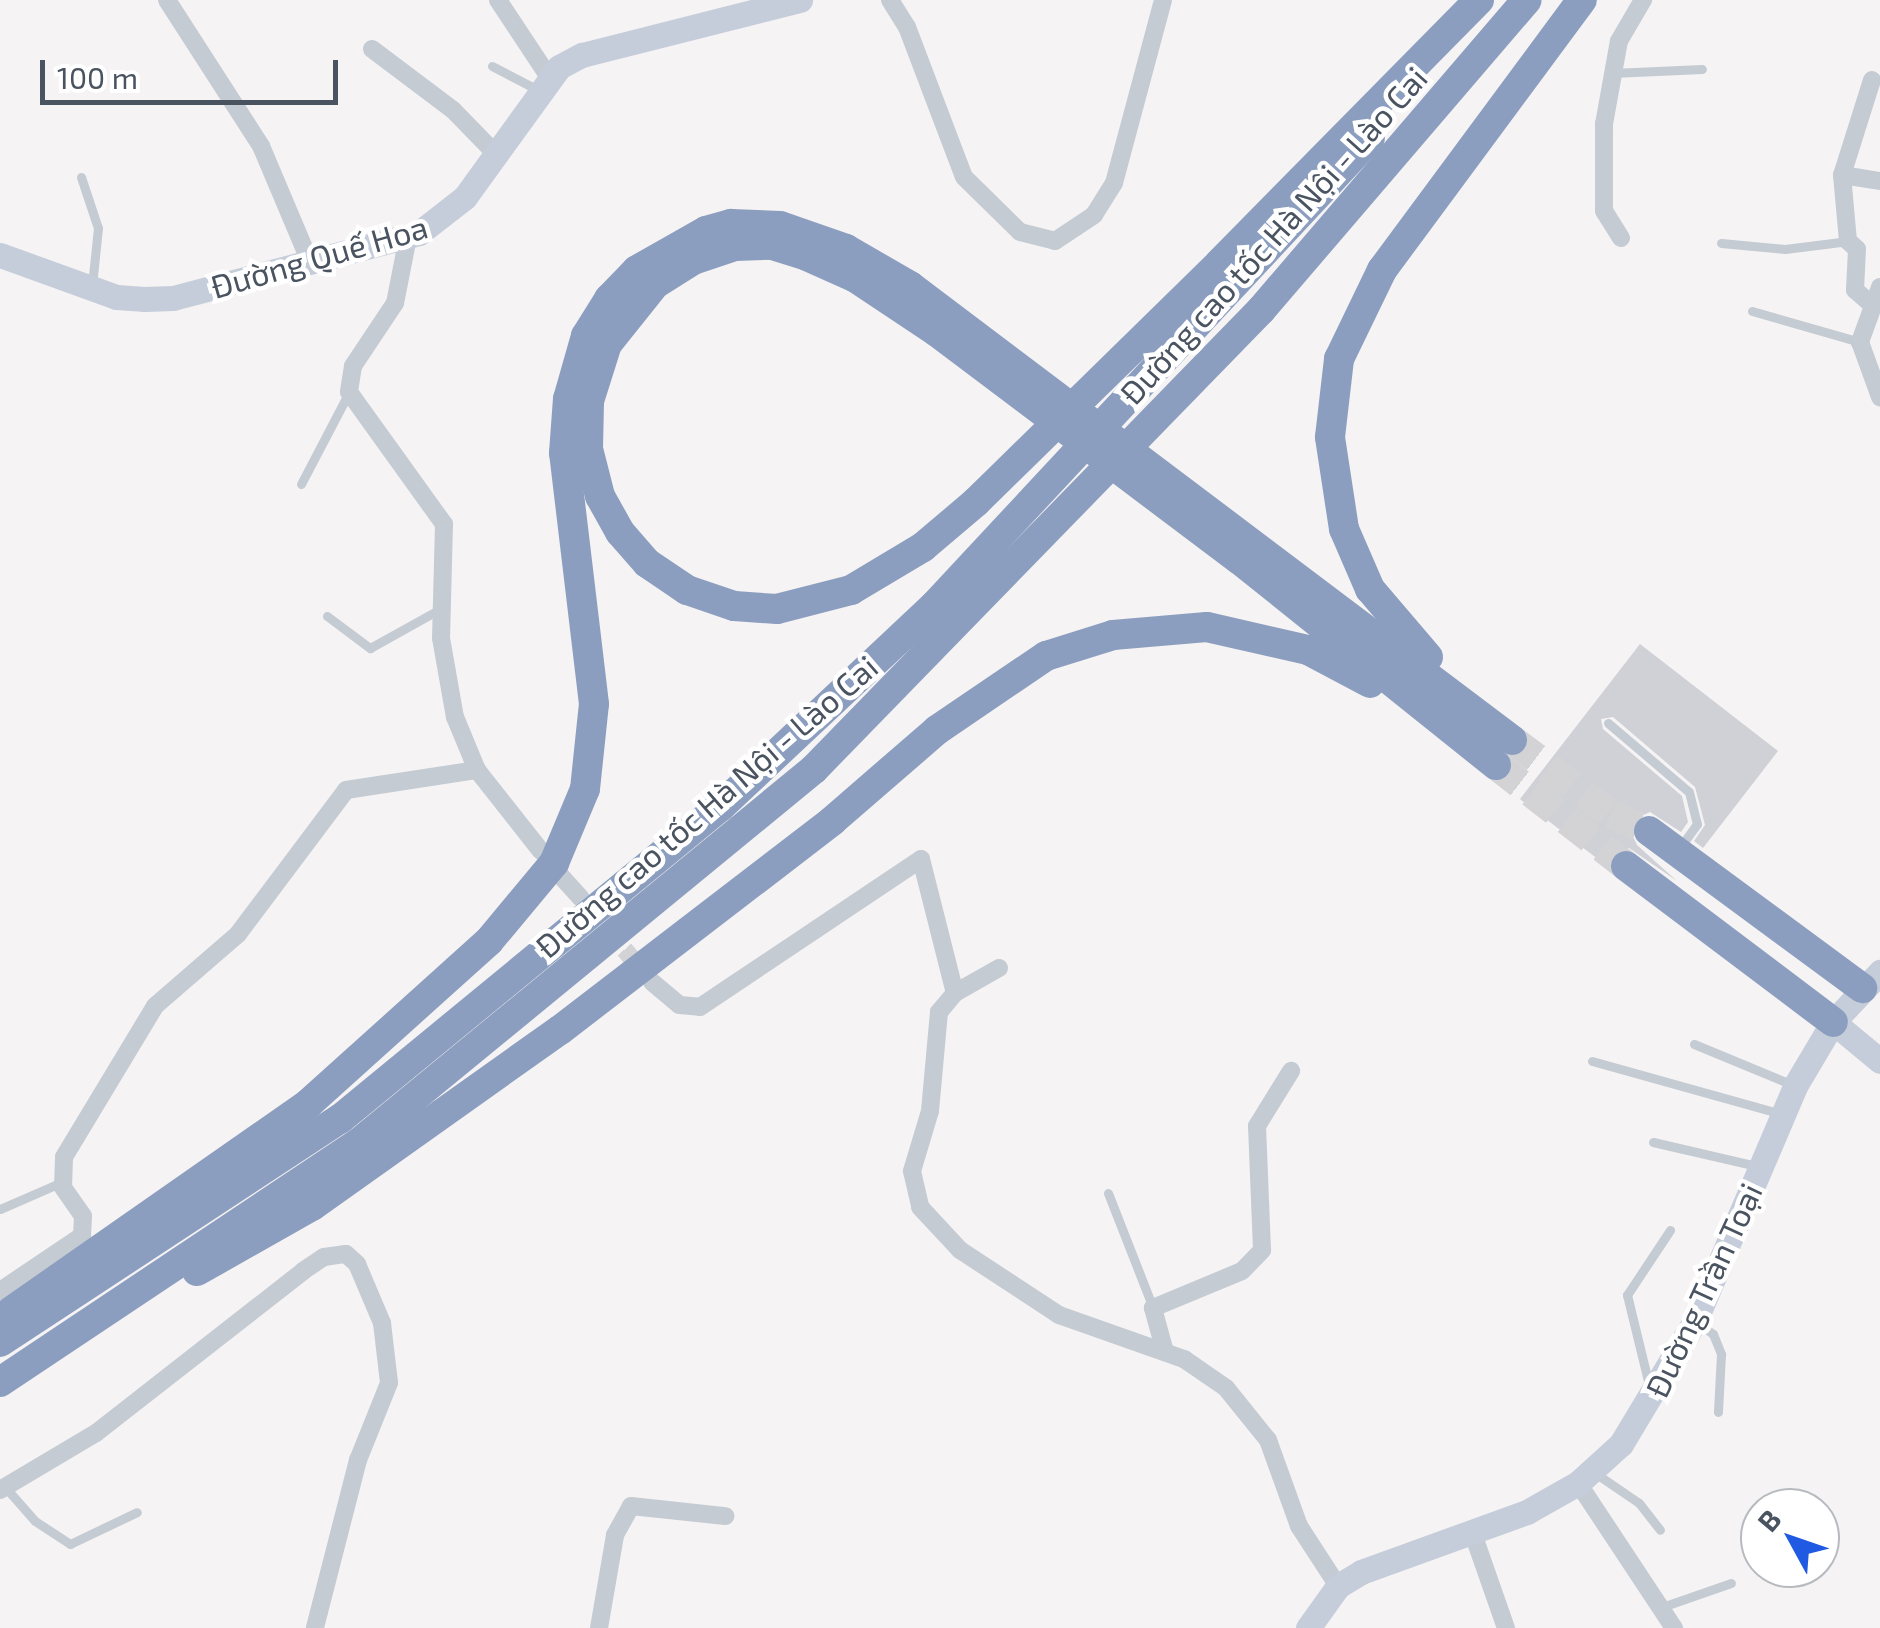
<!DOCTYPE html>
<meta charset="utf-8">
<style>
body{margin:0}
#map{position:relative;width:1880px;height:1628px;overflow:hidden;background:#f5f3f3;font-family:"Exo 2",sans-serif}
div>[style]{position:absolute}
.building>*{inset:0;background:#cfd1d7}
.street-tunnel>*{height:18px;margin-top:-9px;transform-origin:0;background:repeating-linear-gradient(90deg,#d3d3d6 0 18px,transparent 0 27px)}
.highway-tunnel>*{height:30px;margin-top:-15px;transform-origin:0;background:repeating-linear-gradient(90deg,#d3d3d6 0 30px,transparent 0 45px)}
.lane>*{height:9px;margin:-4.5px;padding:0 4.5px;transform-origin:4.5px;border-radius:4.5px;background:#c4cbd3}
.street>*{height:18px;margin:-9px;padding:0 9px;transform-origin:9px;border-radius:9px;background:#c4cbd3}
.secondary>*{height:25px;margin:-12.5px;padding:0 12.5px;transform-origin:12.5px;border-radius:12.5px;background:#c6cdda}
.highway>*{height:30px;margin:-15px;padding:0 15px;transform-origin:15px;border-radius:15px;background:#8c9ebf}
span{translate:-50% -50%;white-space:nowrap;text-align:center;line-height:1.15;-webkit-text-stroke:9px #fff;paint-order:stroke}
.street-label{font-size:32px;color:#4a5360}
.north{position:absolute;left:1740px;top:1488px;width:100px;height:100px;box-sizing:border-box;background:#fff;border:2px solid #b7babf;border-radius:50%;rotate:310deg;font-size:28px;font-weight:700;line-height:40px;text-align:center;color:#4a5360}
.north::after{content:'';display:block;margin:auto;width:35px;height:45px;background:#205ae2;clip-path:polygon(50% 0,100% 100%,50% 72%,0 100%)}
.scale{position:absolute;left:40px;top:60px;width:298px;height:45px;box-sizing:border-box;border:5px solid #4a5360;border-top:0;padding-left:12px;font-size:30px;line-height:35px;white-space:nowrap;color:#4a5360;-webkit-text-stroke:8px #fff;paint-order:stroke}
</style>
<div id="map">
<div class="building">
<i style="clip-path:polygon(1640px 644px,1778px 751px,1703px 848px,1694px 841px,1705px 825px,1695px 787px,1613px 717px,1601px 719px,1603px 729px,1682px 796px,1688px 822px,1681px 832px,1650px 812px,1635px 819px,1630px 830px,1637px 845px,1677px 881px,1629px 848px,1612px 854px,1608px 867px,1520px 799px)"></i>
</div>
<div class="street-tunnel">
<i style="left:607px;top:929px;width:59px;rotate:49.8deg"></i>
</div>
<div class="highway-tunnel">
<i style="left:1512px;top:740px;width:124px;rotate:36.8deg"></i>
<i style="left:1611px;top:814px;width:42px;rotate:24.1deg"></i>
<i style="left:1496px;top:765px;width:165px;rotate:37.8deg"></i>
</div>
<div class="lane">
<i style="left:492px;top:66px;width:52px;rotate:27.6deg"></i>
<i style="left:1612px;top:73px;width:90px;rotate:-2.5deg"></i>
<i style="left:81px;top:177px;width:54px;rotate:71.6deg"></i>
<i style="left:98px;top:228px;width:57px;rotate:96deg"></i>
<i style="left:1721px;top:243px;width:64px;rotate:5.4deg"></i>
<i style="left:1785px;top:249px;width:64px;rotate:-7.2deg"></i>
<i style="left:1752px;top:311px;width:112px;rotate:16deg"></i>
<i style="left:301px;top:484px;width:102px;rotate:-62.4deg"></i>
<i style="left:327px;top:616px;width:54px;rotate:36.7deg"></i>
<i style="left:370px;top:648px;width:80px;rotate:-29.1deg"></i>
<i style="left:1608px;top:723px;width:106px;rotate:40.4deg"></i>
<i style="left:1689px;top:792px;width:33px;rotate:76deg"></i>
<i style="left:1697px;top:824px;width:29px;rotate:126deg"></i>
<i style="left:1694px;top:1044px;width:107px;rotate:22.5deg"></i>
<i style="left:1592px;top:1061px;width:197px;rotate:15.6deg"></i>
<i style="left:1653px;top:1142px;width:107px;rotate:13deg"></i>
<i style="left:1108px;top:1193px;width:123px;rotate:68.6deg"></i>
<i style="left:0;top:1209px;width:68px;rotate:-23.5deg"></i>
<i style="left:1695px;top:1321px;width:22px;rotate:36deg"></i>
<i style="left:1713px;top:1334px;width:22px;rotate:68deg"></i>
<i style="left:1721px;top:1354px;width:58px;rotate:93deg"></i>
<i style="left:1649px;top:1385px;width:93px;rotate:-103.7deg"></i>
<i style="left:1627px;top:1295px;width:78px;rotate:-56.5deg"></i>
<i style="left:1595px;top:1473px;width:53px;rotate:34.3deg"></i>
<i style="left:1639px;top:1503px;width:34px;rotate:52deg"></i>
<i style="left:5px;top:1487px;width:45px;rotate:48.6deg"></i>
<i style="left:35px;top:1521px;width:42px;rotate:33.3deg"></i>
<i style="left:70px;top:1544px;width:74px;rotate:-25.5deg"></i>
<i style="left:1662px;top:1607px;width:73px;rotate:-19.2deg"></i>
</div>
<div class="street">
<i style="left:167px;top:0;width:174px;rotate:57.2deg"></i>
<i style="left:261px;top:146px;width:126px;rotate:67.1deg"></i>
<i style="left:498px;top:0;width:92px;rotate:56.5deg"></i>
<i style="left:890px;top:0;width:32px;rotate:58deg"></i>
<i style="left:907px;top:27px;width:160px;rotate:69.2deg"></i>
<i style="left:964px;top:177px;width:78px;rotate:44.5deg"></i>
<i style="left:1020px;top:232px;width:36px;rotate:14deg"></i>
<i style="left:1055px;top:241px;width:47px;rotate:-33.7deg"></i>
<i style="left:1094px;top:215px;width:38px;rotate:-58deg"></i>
<i style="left:1114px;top:183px;width:189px;rotate:-75deg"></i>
<i style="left:372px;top:49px;width:101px;rotate:37deg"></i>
<i style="left:453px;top:110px;width:60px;rotate:45.7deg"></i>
<i style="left:1872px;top:80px;width:100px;rotate:107.5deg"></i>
<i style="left:1842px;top:175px;width:38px;rotate:9deg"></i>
<i style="left:1842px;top:175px;width:66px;rotate:84.8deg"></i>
<i style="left:1848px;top:241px;width:12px;rotate:42deg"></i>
<i style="left:1857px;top:249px;width:41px;rotate:92.8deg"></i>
<i style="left:1855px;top:290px;width:21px;rotate:41deg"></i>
<i style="left:408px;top:237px;width:67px;rotate:101.1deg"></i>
<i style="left:395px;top:303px;width:76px;rotate:123.7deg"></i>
<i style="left:353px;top:366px;width:26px;rotate:99deg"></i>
<i style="left:349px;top:392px;width:163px;rotate:54.3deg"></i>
<i style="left:444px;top:524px;width:114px;rotate:91.5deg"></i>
<i style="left:441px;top:638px;width:80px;rotate:80deg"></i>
<i style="left:455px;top:717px;width:57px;rotate:67.5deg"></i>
<i style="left:477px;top:770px;width:103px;rotate:51.7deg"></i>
<i style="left:1621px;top:238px;width:32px;rotate:-122deg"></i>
<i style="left:1604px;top:211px;width:87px;rotate:-90deg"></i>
<i style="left:1604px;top:124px;width:84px;rotate:-79.8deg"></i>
<i style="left:1619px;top:41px;width:48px;rotate:-59.7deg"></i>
<i style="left:1880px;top:287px;width:59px;rotate:110deg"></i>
<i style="left:1860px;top:342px;width:59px;rotate:70deg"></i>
<i style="left:560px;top:875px;width:31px;rotate:48deg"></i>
<i style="left:999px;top:968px;width:51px;rotate:150.4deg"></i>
<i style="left:955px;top:993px;width:25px;rotate:130deg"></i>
<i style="left:939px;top:1012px;width:99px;rotate:95.2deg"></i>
<i style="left:930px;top:1111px;width:63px;rotate:106.7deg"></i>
<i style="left:912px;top:1171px;width:37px;rotate:77deg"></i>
<i style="left:920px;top:1207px;width:59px;rotate:47.1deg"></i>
<i style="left:960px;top:1250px;width:118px;rotate:33.3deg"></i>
<i style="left:1059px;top:1315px;width:133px;rotate:19.4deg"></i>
<i style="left:1184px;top:1359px;width:51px;rotate:34.6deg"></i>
<i style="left:1226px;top:1388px;width:67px;rotate:51.1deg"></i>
<i style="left:1268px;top:1440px;width:91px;rotate:70.2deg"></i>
<i style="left:1299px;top:1526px;width:72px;rotate:57deg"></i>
<i style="left:652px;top:982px;width:35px;rotate:40deg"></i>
<i style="left:679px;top:1005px;width:21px;rotate:5deg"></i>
<i style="left:700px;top:1007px;width:266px;rotate:-33.8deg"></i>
<i style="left:921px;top:859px;width:138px;rotate:75.8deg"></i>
<i style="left:0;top:1291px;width:99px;rotate:-33.9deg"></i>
<i style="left:82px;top:1236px;width:20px;rotate:-87deg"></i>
<i style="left:83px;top:1216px;width:35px;rotate:-125deg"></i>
<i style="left:63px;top:1187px;width:30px;rotate:-88deg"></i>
<i style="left:64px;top:1157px;width:176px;rotate:-58.9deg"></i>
<i style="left:155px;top:1006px;width:110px;rotate:-40.9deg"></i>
<i style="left:238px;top:934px;width:180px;rotate:-53.1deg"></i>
<i style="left:346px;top:790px;width:133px;rotate:-8.7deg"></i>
<i style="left:1165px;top:1352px;width:46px;rotate:-105.3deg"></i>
<i style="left:1153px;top:1308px;width:96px;rotate:-22.6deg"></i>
<i style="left:1242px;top:1271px;width:29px;rotate:-46deg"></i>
<i style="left:1262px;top:1250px;width:124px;rotate:-92.3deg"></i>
<i style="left:1257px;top:1126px;width:65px;rotate:-58.3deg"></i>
<i style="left:1578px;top:1483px;width:174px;rotate:56.5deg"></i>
<i style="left:0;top:1490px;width:112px;rotate:-30.7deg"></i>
<i style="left:96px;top:1433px;width:263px;rotate:-38deg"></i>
<i style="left:303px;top:1271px;width:25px;rotate:-34deg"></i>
<i style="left:324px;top:1257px;width:22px;rotate:-8deg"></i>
<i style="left:346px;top:1254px;width:15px;rotate:42deg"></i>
<i style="left:357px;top:1264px;width:64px;rotate:67deg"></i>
<i style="left:382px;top:1323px;width:60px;rotate:83.3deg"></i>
<i style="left:389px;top:1383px;width:83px;rotate:111.9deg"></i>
<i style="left:358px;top:1460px;width:173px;rotate:104.4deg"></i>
<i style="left:1472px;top:1531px;width:103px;rotate:70.7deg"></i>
<i style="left:599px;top:1628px;width:94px;rotate:-80.2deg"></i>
<i style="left:615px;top:1535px;width:33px;rotate:-61deg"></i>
<i style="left:631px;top:1506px;width:95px;rotate:6.1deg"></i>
</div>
<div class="secondary">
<i style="left:0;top:255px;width:123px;rotate:19.9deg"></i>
<i style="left:116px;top:297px;width:29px;rotate:4deg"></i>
<i style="left:145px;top:299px;width:28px;rotate:-2deg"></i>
<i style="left:173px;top:298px;width:254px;rotate:-14.8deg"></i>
<i style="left:419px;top:233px;width:58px;rotate:-38deg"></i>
<i style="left:465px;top:197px;width:160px;rotate:-54.1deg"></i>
<i style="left:559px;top:67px;width:26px;rotate:-28deg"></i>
<i style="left:582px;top:55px;width:225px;rotate:-14.2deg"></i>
<i style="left:1833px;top:1022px;width:61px;rotate:39.7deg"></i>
<i style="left:1308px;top:1628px;width:52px;rotate:-54.5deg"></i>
<i style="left:1338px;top:1586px;width:27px;rotate:-31deg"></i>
<i style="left:1361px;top:1572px;width:177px;rotate:-19.9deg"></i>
<i style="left:1527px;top:1512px;width:59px;rotate:-29.6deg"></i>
<i style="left:1578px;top:1483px;width:58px;rotate:-42.2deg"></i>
<i style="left:1621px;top:1444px;width:144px;rotate:-59deg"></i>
<i style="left:1695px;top:1321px;width:255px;rotate:-66.9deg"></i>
<i style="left:1795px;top:1086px;width:74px;rotate:-59.3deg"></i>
<i style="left:1833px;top:1022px;width:69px;rotate:-46.8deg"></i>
</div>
<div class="highway">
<i style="left:1479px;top:0;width:369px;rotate:134.6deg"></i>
<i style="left:1220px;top:263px;width:342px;rotate:135.6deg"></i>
<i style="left:976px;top:502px;width:70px;rotate:139.7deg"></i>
<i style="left:923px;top:547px;width:84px;rotate:149.2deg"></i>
<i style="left:851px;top:590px;width:76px;rotate:165.6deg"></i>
<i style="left:777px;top:609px;width:43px;rotate:-176deg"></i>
<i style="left:734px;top:606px;width:50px;rotate:-161.2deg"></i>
<i style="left:687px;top:590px;width:48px;rotate:-146deg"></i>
<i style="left:647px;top:563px;width:41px;rotate:-131.1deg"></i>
<i style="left:620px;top:532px;width:41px;rotate:-119.1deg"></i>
<i style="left:600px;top:496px;width:49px;rotate:-104.3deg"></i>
<i style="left:588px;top:449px;width:48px;rotate:-88.8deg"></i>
<i style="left:589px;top:401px;width:60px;rotate:-72.5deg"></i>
<i style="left:607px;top:344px;width:77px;rotate:-51.3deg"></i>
<i style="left:655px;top:284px;width:45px;rotate:-32.3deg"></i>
<i style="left:693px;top:260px;width:44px;rotate:-18.4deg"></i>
<i style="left:735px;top:246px;width:37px;rotate:-2deg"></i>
<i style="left:772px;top:245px;width:37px;rotate:17deg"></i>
<i style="left:807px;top:256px;width:54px;rotate:24.2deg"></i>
<i style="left:856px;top:278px;width:97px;rotate:33.7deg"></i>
<i style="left:937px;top:332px;width:379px;rotate:37deg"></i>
<i style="left:1240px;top:560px;width:328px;rotate:38.7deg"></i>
<i style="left:1428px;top:657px;width:89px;rotate:-130.5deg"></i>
<i style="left:1370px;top:589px;width:65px;rotate:-113.4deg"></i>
<i style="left:1344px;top:529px;width:93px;rotate:-98.7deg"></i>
<i style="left:1330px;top:437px;width:79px;rotate:-83.4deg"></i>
<i style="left:1339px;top:359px;width:99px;rotate:-64.2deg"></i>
<i style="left:1382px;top:270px;width:336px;rotate:-53.5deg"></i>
<i style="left:1649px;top:831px;width:265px;rotate:36.4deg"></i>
<i style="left:1626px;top:866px;width:259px;rotate:37deg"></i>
<i style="left:197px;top:1271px;width:132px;rotate:-29.5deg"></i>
<i style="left:312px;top:1206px;width:304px;rotate:-35.4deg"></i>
<i style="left:560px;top:1030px;width:343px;rotate:-37.5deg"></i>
<i style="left:832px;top:821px;width:139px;rotate:-40.9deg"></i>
<i style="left:937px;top:730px;width:132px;rotate:-34.2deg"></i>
<i style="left:1046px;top:656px;width:70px;rotate:-17.4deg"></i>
<i style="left:1113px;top:635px;width:94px;rotate:-4.9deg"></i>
<i style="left:1207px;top:627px;width:104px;rotate:12.8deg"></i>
<i style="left:1308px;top:650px;width:70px;rotate:28deg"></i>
<i style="left:0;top:1319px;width:376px;rotate:-34.9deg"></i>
<i style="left:308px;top:1104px;width:244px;rotate:-42deg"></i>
<i style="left:489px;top:941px;width:102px;rotate:-50.2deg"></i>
<i style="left:554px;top:863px;width:80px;rotate:-67.3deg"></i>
<i style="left:585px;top:789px;width:85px;rotate:-84deg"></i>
<i style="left:594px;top:704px;width:253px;rotate:-96.8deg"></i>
<i style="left:564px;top:453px;width:54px;rotate:-85.8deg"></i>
<i style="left:568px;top:399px;width:66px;rotate:-74.1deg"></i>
<i style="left:586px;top:336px;width:44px;rotate:-58.1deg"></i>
<i style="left:609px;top:299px;width:40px;rotate:-46deg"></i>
<i style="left:637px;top:270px;width:79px;rotate:-29.5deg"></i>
<i style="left:706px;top:231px;width:26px;rotate:-16deg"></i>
<i style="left:731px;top:224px;width:49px;rotate:2.3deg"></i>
<i style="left:780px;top:226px;width:70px;rotate:19.2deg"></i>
<i style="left:846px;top:249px;width:74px;rotate:30deg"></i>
<i style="left:910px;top:286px;width:754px;rotate:37.02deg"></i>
<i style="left:0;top:1342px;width:407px;rotate:-33.3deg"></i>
<i style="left:340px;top:1119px;width:492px;rotate:-39.4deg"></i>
<i style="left:720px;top:807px;width:295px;rotate:-43.2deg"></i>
<i style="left:935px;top:605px;width:638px;rotate:-47.03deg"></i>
<i style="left:0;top:1382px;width:434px;rotate:-33.7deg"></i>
<i style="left:361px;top:1141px;width:586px;rotate:-39.39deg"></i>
<i style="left:814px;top:769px;width:641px;rotate:-45.76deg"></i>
<i style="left:1261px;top:310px;width:408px;rotate:-49.4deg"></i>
</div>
<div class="street-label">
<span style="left:1273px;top:235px;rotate:-48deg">Đường cao tốc Hà Nội - Lào Cai</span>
<span style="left:319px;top:256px;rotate:-16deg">Đường Quế Hoa</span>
<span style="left:706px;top:806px;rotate:-41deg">Đường cao tốc Hà Nội - Lào Cai</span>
<span style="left:1703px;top:1290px;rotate:-65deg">Đường Trần Toại</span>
</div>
<div class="north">B</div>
<div class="scale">100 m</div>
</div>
